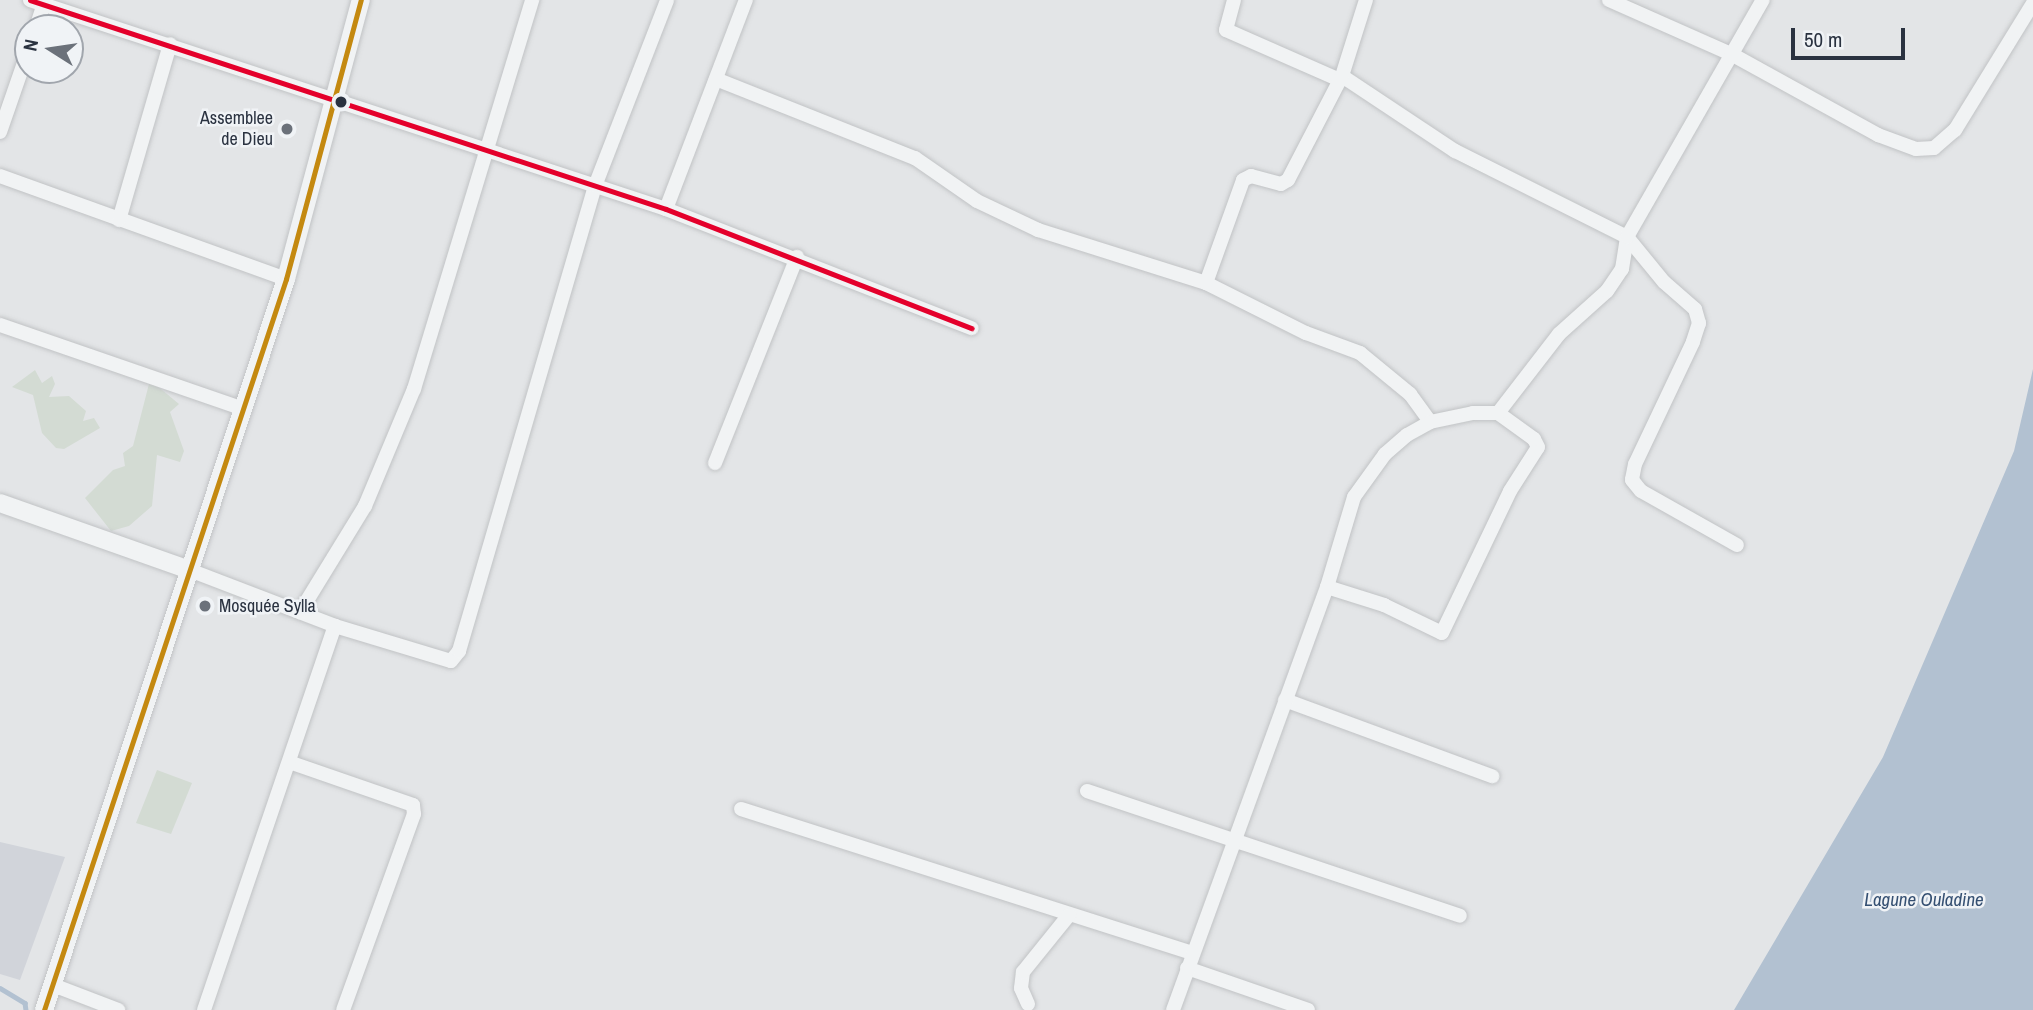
<!DOCTYPE html>
<meta charset="utf-8">
<style>
body{margin:0}
#map{position:relative;width:2033px;height:1010px;overflow:hidden;background:#e3e5e7;font-family:"Archivo Narrow",sans-serif}
div>[style]{position:absolute}
.built>*{inset:0;background:#d1d4da}
.green>*{inset:0;background:#d3dbd3}
.water>*{inset:0;background:#b2c1d1}
.stream>*{height:4.5px;margin:-2.25px;padding:0 2.25px;transform-origin:2.25px;border-radius:2.25px;background:#b2c1d1}
.roads{filter:drop-shadow(0 0 2px #c1c3c5) drop-shadow(0 0 2px #c1c3c5)}
.minor>*{height:14px;margin:-7px;padding:0 7px;transform-origin:7px;border-radius:7px;background:#f1f3f4}
.tertiary>*{height:18px;margin:-9px;padding:0 9px;transform-origin:9px;border-radius:9px;background:#f1f3f4}
.bus-1>*{height:5px;margin:-2.5px;padding:0 2.5px;transform-origin:2.5px;border-radius:2.5px;background:#e4002b}
.bus-2>*{height:5px;margin:-2.5px;padding:0 2.5px;transform-origin:2.5px;border-radius:2.5px;background:#c48910}
.dots>*{width:19px;height:19px;translate:-50% -50%;box-sizing:border-box;border:4px solid #f0f3f6;border-radius:50%}
span{translate:-50% -50%;white-space:nowrap;text-align:center;line-height:1.15;-webkit-text-stroke:5px #f0f3f6;paint-order:stroke}
.poi-label{font-size:18px;color:#2a3240}
.right{translate:-100% -50%;text-align:right}
.left{translate:0 -50%;text-align:left}
.water-label{font-size:19px;color:#355072;font-style:italic}
.north{position:absolute;left:14px;top:14px;width:70px;height:70px;box-sizing:border-box;background:#f0f3f6;border:2px solid #a1a6ad;border-radius:50%;rotate:282deg;font-size:19px;font-weight:700;line-height:28px;text-align:center;color:#2a3240}
.north::after{content:'';display:block;margin:auto;width:24px;height:32px;background:#6b717a;clip-path:polygon(50% 0,100% 100%,50% 72%,0 100%)}
.scale{position:absolute;left:1791px;top:28px;width:114px;height:32px;box-sizing:border-box;border:4px solid #2a3240;border-top:0;padding-left:9px;font-size:21px;line-height:24px;white-space:nowrap;color:#2a3240;-webkit-text-stroke:5px #f0f3f6;paint-order:stroke}
</style>
<div id="map">
<div class="built">
<i style="clip-path:polygon(0 842px,65px 857px,20px 980px,0 974px)"></i>
</div>
<div class="green">
<i style="clip-path:polygon(35px 370px,42px 383px,52px 376px,55px 384px,49px 397px,69px 396px,86px 411px,83px 421px,94px 418px,100px 428px,64px 449px,56px 448px,42px 433px,33px 395px,12px 387px)"></i>
<i style="clip-path:polygon(150px 380px,179px 404px,170px 412px,184px 451px,180px 462px,157px 455px,152px 506px,129px 526px,111px 531px,85px 498px,113px 470px,125px 466px,123px 453px,133px 446px)"></i>
<i style="clip-path:polygon(157px 770px,192px 783px,171px 834px,136px 823px)"></i>
</div>
<div class="water">
<i style="clip-path:polygon(2033px 369px,2033px 1010px,1734px 1010px,1883px 757px,2014px 451px)"></i>
</div>
<div class="stream">
<i style="left:0;top:988px;width:29px;rotate:31deg"></i>
<i style="left:25px;top:1003px;width:7px;rotate:82deg"></i>
</div>
<div class="roads">
<div class="minor">
<i style="left:30px;top:0;width:669px;rotate:18.19deg"></i>
<i style="left:666px;top:209px;width:328px;rotate:21.3deg"></i>
<i style="left:1234px;top:0;width:31px;rotate:105deg"></i>
<i style="left:1226px;top:30px;width:124px;rotate:23.7deg"></i>
<i style="left:1609px;top:0;width:136px;rotate:23.9deg"></i>
<i style="left:1733px;top:55px;width:166px;rotate:28.9deg"></i>
<i style="left:1878px;top:135px;width:40px;rotate:20.2deg"></i>
<i style="left:1916px;top:149px;width:18px;rotate:-3deg"></i>
<i style="left:1934px;top:148px;width:28px;rotate:-41deg"></i>
<i style="left:1955px;top:130px;width:149px;rotate:-58.4deg"></i>
<i style="left:36px;top:28px;width:29px;rotate:-72deg"></i>
<i style="left:1342px;top:76px;width:136px;rotate:33.6deg"></i>
<i style="left:1455px;top:151px;width:192px;rotate:26.6deg"></i>
<i style="left:1627px;top:237px;width:58px;rotate:50.6deg"></i>
<i style="left:1664px;top:282px;width:41px;rotate:41.1deg"></i>
<i style="left:1695px;top:309px;width:15px;rotate:74deg"></i>
<i style="left:1699px;top:323px;width:20px;rotate:108deg"></i>
<i style="left:1693px;top:342px;width:135px;rotate:115.4deg"></i>
<i style="left:1635px;top:464px;width:16px;rotate:101deg"></i>
<i style="left:1632px;top:480px;width:14px;rotate:51deg"></i>
<i style="left:1641px;top:491px;width:110px;rotate:29.4deg"></i>
<i style="left:716px;top:79px;width:214px;rotate:21.7deg"></i>
<i style="left:915px;top:158px;width:75px;rotate:34.7deg"></i>
<i style="left:977px;top:201px;width:68px;rotate:25.4deg"></i>
<i style="left:1038px;top:230px;width:176px;rotate:17.5deg"></i>
<i style="left:1206px;top:283px;width:112px;rotate:26.6deg"></i>
<i style="left:1306px;top:333px;width:58px;rotate:20.3deg"></i>
<i style="left:1360px;top:353px;width:65px;rotate:39.4deg"></i>
<i style="left:1410px;top:394px;width:34px;rotate:54deg"></i>
<i style="left:0;top:132px;width:86px;rotate:-70.9deg"></i>
<i style="left:0;top:176px;width:304px;rotate:19.8deg"></i>
<i style="left:666px;top:209px;width:224px;rotate:-69.1deg"></i>
<i style="left:119px;top:220px;width:183px;rotate:-73.8deg"></i>
<i style="left:1206px;top:283px;width:109px;rotate:-70.2deg"></i>
<i style="left:1243px;top:180px;width:9px;rotate:-27deg"></i>
<i style="left:1251px;top:176px;width:31px;rotate:15deg"></i>
<i style="left:1281px;top:184px;width:8px;rotate:-30deg"></i>
<i style="left:1288px;top:180px;width:117px;rotate:-62.6deg"></i>
<i style="left:1342px;top:76px;width:80px;rotate:-72.5deg"></i>
<i style="left:0;top:325px;width:258px;rotate:19deg"></i>
<i style="left:715px;top:463px;width:222px;rotate:-68.3deg"></i>
<i style="left:192px;top:571px;width:153px;rotate:21deg"></i>
<i style="left:335px;top:626px;width:121px;rotate:16.8deg"></i>
<i style="left:451px;top:661px;width:13px;rotate:-51deg"></i>
<i style="left:459px;top:651px;width:484px;rotate:-73.7deg"></i>
<i style="left:595px;top:186px;width:199px;rotate:-68.8deg"></i>
<i style="left:1327px;top:587px;width:60px;rotate:17.5deg"></i>
<i style="left:1384px;top:605px;width:64px;rotate:25.8deg"></i>
<i style="left:1442px;top:633px;width:157px;rotate:-64.4deg"></i>
<i style="left:1510px;top:491px;width:52px;rotate:-57.5deg"></i>
<i style="left:1538px;top:447px;width:9px;rotate:-117deg"></i>
<i style="left:1534px;top:439px;width:44px;rotate:-144.2deg"></i>
<i style="left:300px;top:612px;width:124px;rotate:-58.5deg"></i>
<i style="left:365px;top:506px;width:127px;rotate:-67.3deg"></i>
<i style="left:414px;top:389px;width:407px;rotate:-73.1deg"></i>
<i style="left:1285px;top:700px;width:221px;rotate:20.2deg"></i>
<i style="left:289px;top:762px;width:131px;rotate:19.1deg"></i>
<i style="left:413px;top:805px;width:9px;rotate:84deg"></i>
<i style="left:414px;top:814px;width:208px;rotate:109.9deg"></i>
<i style="left:1087px;top:791px;width:393px;rotate:18.5deg"></i>
<i style="left:741px;top:809px;width:472px;rotate:17.7deg"></i>
<i style="left:1187px;top:968px;width:128px;rotate:19.1deg"></i>
<i style="left:53px;top:985px;width:70px;rotate:21deg"></i>
<i style="left:1028px;top:1004px;width:17px;rotate:-114deg"></i>
<i style="left:1021px;top:988px;width:16px;rotate:-83deg"></i>
<i style="left:1023px;top:972px;width:73px;rotate:-51.1deg"></i>
<i style="left:204px;top:1010px;width:406px;rotate:-71.2deg"></i>
<i style="left:1173px;top:1010px;width:450px;rotate:-70deg"></i>
<i style="left:1327px;top:587px;width:94px;rotate:-73.3deg"></i>
<i style="left:1354px;top:497px;width:53px;rotate:-54.2deg"></i>
<i style="left:1385px;top:454px;width:29px;rotate:-41deg"></i>
<i style="left:1407px;top:435px;width:26px;rotate:-29deg"></i>
<i style="left:1430px;top:422px;width:44px;rotate:-11.8deg"></i>
<i style="left:1473px;top:413px;width:25px"></i>
<i style="left:1498px;top:413px;width:100px;rotate:-52.3deg"></i>
<i style="left:1559px;top:334px;width:64px;rotate:-41.9deg"></i>
<i style="left:1607px;top:291px;width:27px;rotate:-56deg"></i>
<i style="left:1622px;top:269px;width:32px;rotate:-81deg"></i>
<i style="left:1627px;top:237px;width:273px;rotate:-60.2deg"></i>
</div>
<div class="tertiary">
<i style="left:0;top:503px;width:204px;rotate:19.5deg"></i>
<i style="left:44px;top:1010px;width:770px;rotate:-71.68deg"></i>
<i style="left:286px;top:279px;width:289px;rotate:-75deg"></i>
</div>
</div>
<div class="bus-1">
<i style="left:30px;top:0;width:669px;rotate:18.19deg"></i>
<i style="left:666px;top:209px;width:328px;rotate:21.3deg"></i>
</div>
<div class="bus-2">
<i style="left:44px;top:1010px;width:770px;rotate:-71.68deg"></i>
<i style="left:286px;top:279px;width:289px;rotate:-75deg"></i>
</div>
<div class="dots">
<i style="left:341px;top:102px;background:#2a3240"></i>
<i style="left:287px;top:129px;background:#6b717a"></i>
<i style="left:205px;top:606px;background:#6b717a"></i>
</div>
<div class="poi-label">
<span class="right" style="left:273px;top:129px">Assemblee<br>de Dieu</span>
<span class="left" style="left:219px;top:606px">Mosquée Sylla</span>
</div>
<div class="water-label">
<span style="left:1924px;top:900px">Lagune Ouladine</span>
</div>
<div class="north">N</div>
<div class="scale">50 m</div>
</div>
